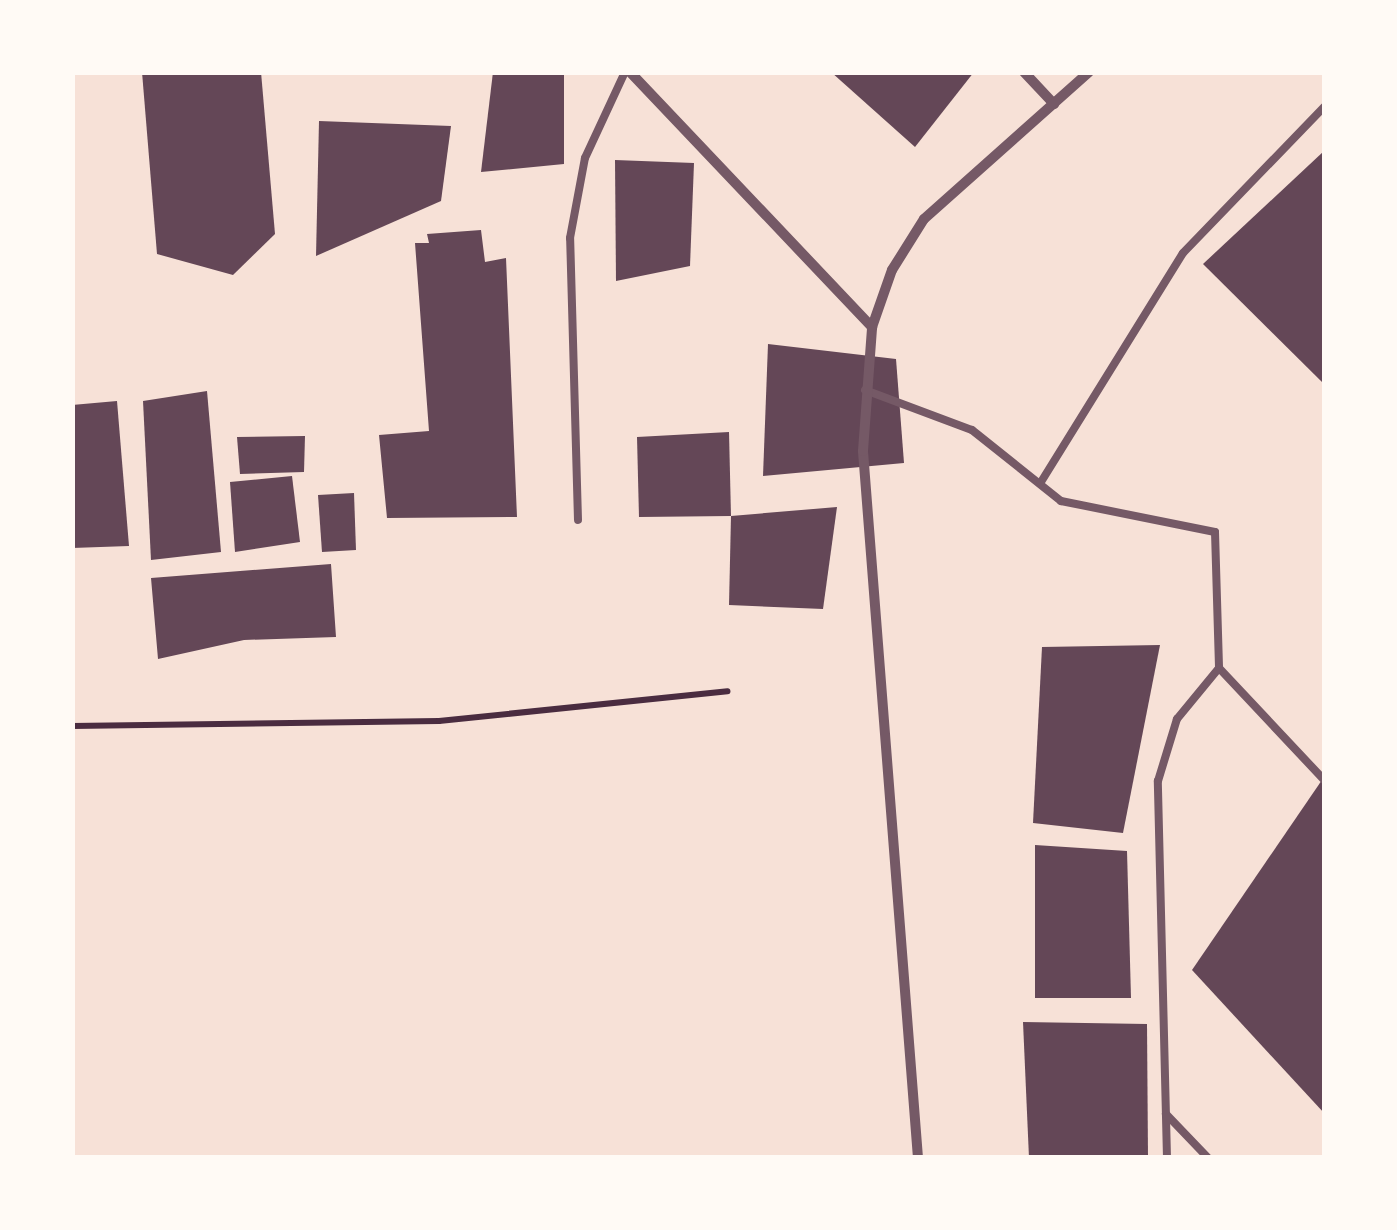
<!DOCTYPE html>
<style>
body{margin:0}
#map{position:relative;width:1397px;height:1230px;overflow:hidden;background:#f7e1d7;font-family:Cabin,sans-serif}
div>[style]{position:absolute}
.building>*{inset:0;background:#644757}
.path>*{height:6px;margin:-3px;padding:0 3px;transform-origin:3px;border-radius:3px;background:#4a2c40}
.service>*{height:8px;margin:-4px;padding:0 4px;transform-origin:4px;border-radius:4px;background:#755966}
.minor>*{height:10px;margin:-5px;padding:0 5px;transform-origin:5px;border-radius:5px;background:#755966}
span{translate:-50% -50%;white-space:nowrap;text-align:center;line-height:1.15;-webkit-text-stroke:8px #fffaf5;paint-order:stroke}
.frame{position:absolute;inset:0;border:75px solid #fffaf5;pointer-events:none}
</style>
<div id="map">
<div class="building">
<i style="clip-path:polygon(142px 72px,261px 72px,275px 234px,233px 275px,157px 254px)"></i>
<i style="clip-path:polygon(493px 72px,564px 72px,564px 164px,481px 172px)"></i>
<i style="clip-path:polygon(831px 72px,974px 72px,915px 147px)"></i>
<i style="clip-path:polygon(319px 121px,451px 126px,441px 201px,316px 256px)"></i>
<i style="clip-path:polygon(1324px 151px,1324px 384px,1203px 264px)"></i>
<i style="clip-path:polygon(615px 160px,694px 163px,690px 266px,616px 281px)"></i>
<i style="clip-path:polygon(481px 230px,485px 262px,506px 258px,517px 517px,387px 518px,379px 435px,429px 431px,415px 243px,429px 243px,427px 234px)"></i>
<i style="clip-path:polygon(768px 344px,896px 359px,904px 463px,763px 476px)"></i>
<i style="clip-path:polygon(207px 391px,221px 552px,151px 560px,143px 401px)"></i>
<i style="clip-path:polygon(117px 401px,129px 546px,72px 548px,72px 405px)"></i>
<i style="clip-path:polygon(729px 432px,731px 516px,639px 517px,637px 437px)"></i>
<i style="clip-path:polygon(305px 436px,304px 472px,240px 474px,237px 437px)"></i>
<i style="clip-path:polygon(292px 476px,300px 542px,235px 552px,230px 482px)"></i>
<i style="clip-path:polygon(354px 493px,356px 550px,322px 552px,318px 495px)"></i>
<i style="clip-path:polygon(837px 507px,823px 609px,729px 605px,731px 516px)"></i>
<i style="clip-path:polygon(331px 564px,336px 637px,244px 640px,158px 659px,151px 578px)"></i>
<i style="clip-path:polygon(1160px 645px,1123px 833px,1033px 823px,1042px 647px)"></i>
<i style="clip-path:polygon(1324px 777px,1324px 1113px,1192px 970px)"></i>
<i style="clip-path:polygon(1035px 845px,1127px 851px,1131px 998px,1035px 998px)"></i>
<i style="clip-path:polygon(1023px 1022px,1147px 1024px,1148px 1158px,1029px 1158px)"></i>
</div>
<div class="path">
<i style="left:72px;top:726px;width:367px;rotate:-0.8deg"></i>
<i style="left:439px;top:721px;width:290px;rotate:-5.9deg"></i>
</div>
<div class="service">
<i style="left:865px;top:390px;width:114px;rotate:20.5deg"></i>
<i style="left:972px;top:430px;width:114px;rotate:38.6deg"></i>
<i style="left:1061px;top:501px;width:157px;rotate:11.4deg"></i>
<i style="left:1215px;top:532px;width:136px;rotate:88.3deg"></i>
<i style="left:1219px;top:668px;width:154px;rotate:46.8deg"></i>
<i style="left:1041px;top:482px;width:269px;rotate:-58.2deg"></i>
<i style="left:1183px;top:253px;width:203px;rotate:-46deg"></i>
<i style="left:578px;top:520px;width:282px;rotate:-91.6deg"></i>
<i style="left:570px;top:238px;width:81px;rotate:-79.4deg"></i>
<i style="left:585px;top:158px;width:95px;rotate:-65.1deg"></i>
<i style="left:1166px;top:1114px;width:61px;rotate:46.3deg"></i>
<i style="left:1167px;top:1158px;width:377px;rotate:-91.4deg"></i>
<i style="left:1158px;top:781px;width:65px;rotate:-73deg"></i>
<i style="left:1177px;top:719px;width:66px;rotate:-50.5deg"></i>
</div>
<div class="minor">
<i style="left:630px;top:72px;width:352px;rotate:46.5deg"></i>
<i style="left:1024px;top:72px;width:44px;rotate:46.8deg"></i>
<i style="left:918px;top:1158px;width:709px;rotate:-94.45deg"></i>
<i style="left:863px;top:451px;width:124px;rotate:-85.8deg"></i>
<i style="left:872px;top:327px;width:60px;rotate:-70.7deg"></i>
<i style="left:892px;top:270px;width:60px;rotate:-57.9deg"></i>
<i style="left:924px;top:219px;width:221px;rotate:-41.7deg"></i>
</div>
<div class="frame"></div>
</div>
